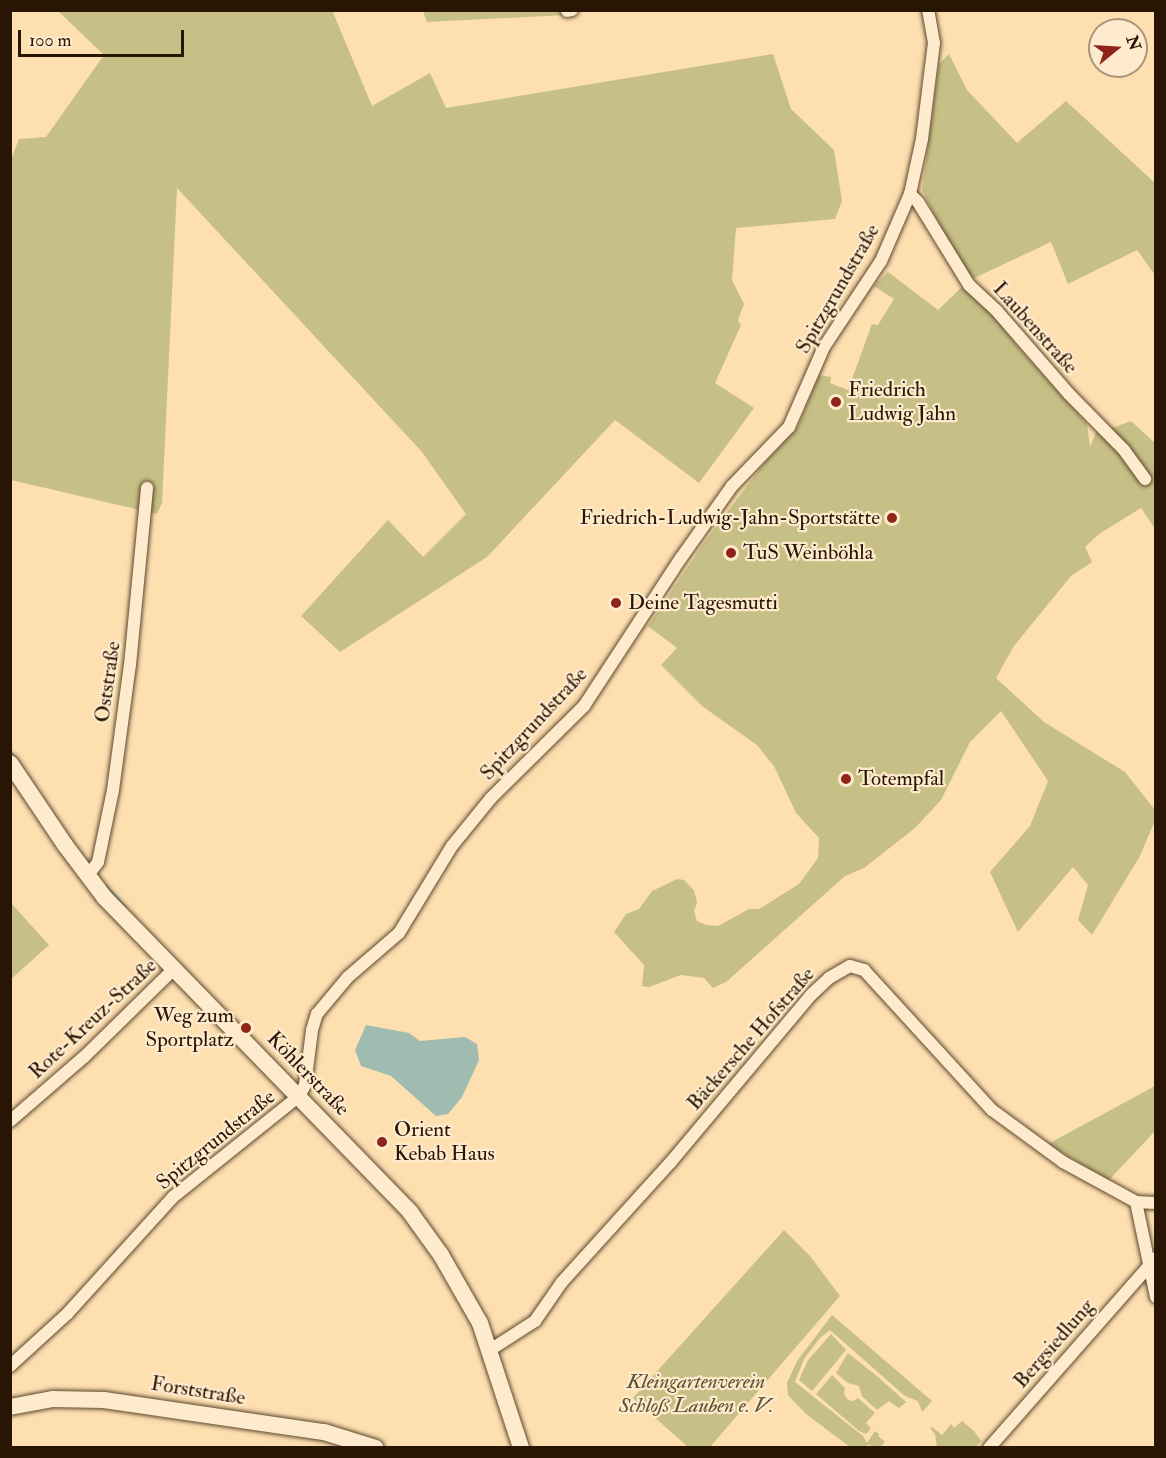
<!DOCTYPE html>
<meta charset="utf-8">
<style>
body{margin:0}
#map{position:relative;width:1166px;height:1458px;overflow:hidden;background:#fddfb0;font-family:"IM FELL Double Pica",serif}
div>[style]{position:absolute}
.green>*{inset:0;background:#c7c086}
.water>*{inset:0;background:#a0bcb0}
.stream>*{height:3px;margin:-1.5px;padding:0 1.5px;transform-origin:1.5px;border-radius:1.5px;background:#a0bcb0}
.roads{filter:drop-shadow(0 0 2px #5d482e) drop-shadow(0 0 2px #5d482e)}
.street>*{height:12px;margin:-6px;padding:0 6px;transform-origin:6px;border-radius:6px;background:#feeacc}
.secondary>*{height:16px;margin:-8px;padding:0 8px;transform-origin:8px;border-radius:8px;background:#feeacc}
.dots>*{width:16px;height:16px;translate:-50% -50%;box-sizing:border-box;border:3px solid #feeacc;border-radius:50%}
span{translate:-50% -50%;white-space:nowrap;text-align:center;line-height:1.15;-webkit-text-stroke:4.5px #feeacc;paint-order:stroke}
.street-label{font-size:21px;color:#281503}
.poi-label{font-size:21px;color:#281503}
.left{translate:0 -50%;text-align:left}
.right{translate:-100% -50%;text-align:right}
.park-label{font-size:21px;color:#605131;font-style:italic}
.frame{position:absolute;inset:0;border:12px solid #281503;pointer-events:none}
.north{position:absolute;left:1088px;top:18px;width:60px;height:60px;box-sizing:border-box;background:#feeacc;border:2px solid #a8957c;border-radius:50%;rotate:72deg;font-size:16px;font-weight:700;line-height:24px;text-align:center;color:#281503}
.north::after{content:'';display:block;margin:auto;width:21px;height:27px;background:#8f2418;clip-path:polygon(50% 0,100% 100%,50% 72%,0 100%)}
.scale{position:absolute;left:18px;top:30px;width:166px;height:27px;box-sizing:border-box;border:3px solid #281503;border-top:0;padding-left:8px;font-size:18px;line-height:21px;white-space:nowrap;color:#281503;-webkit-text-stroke:4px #feeacc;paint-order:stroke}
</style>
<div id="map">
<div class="green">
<i style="clip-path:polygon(332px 10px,372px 106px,430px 73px,446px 108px,773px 54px,791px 109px,834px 150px,842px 201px,835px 219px,736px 228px,732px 280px,744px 304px,738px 320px,741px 325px,715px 383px,754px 408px,699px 483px,615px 420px,487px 557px,340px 652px,301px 616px,388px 520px,423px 557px,466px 514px,422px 452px,177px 188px,162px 503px,157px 514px,11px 480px,10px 162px,19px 139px,46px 137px,104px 55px,58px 11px)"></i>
<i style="clip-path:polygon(566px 10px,567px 15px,427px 22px,423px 11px)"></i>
<i style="clip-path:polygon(949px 54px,967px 90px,1017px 143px,1066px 101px,1155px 183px,1155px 275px,1137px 250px,1068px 284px,1051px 242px,972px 279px,946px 237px,922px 190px,939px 64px)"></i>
<i style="clip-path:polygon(888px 272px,938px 310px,964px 285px,994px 315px,1017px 346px,1087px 424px,1090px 447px,1096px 432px,1105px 427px,1115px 427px,1131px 421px,1155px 443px,1155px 529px,1141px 508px,1099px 534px,1085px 547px,1092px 562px,1071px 576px,1014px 646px,996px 678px,1044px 722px,1125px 772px,1155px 810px,1156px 818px,1140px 856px,1092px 935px,1078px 920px,1088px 885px,1073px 867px,1018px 932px,990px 872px,1030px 826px,1048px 781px,1001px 711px,970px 742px,941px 800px,915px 828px,864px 868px,845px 876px,726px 982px,713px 988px,704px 978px,681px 975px,649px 987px,642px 986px,644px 965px,614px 932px,626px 914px,639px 909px,652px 891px,677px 879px,684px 880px,694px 890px,697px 903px,694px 911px,697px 921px,706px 925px,718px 926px,749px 909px,759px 909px,799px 884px,818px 858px,819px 838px,796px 813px,774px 766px,757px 745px,702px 706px,661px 665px,677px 648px,648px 626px,706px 540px,766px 461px,798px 427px,819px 375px,831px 377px,830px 383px,848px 390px,872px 324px,878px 325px,894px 299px,874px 286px)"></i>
<i style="clip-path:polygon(10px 902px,49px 945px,11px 979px,10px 979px)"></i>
<i style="clip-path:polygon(1155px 1086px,1155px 1131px,1109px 1180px,1048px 1144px)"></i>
<i style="clip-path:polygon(784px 1230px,810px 1256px,840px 1296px,710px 1447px,688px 1447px,633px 1398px)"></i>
<i style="clip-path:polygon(832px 1315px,932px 1401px,922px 1412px,918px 1401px,905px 1396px,830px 1330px,820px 1338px,804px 1359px,795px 1382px,863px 1436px,867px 1443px,875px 1431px,879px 1434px,878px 1436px,885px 1442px,880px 1447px,868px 1445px,865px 1447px,850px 1447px,806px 1414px,788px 1395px,787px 1383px,797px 1361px)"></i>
<i style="clip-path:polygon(831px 1334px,846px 1350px,812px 1391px,799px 1380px,808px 1360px)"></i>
<i style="clip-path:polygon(848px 1353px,878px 1377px,906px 1402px,899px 1408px,889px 1401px,877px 1410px,862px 1396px,859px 1386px,848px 1383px,836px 1373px)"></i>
<i style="clip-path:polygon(832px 1375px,845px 1388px,844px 1394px,848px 1400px,853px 1401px,858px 1398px,875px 1413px,866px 1423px,871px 1428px,866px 1434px,859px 1431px,816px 1394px)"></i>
<i style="clip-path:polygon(962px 1421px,974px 1431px,981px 1441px,976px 1447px,937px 1447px,935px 1434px,930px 1428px,932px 1427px,942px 1435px,951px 1424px,954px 1428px)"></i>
</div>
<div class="water">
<i style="clip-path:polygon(366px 1025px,409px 1033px,420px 1041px,465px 1037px,477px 1044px,479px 1060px,462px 1097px,448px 1114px,436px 1116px,391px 1076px,361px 1066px,355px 1050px)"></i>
</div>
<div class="stream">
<i style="left:10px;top:751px;width:10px;rotate:53deg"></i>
<i style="left:106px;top:886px;width:28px;rotate:48deg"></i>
</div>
<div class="roads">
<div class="street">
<i style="left:567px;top:11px;width:5px;rotate:-11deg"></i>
<i style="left:910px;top:194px;width:11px;rotate:45deg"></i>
<i style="left:918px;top:202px;width:97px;rotate:58.4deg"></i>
<i style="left:969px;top:285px;width:37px;rotate:43deg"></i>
<i style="left:996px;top:310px;width:111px;rotate:49deg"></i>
<i style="left:1069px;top:394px;width:78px;rotate:45.5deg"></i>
<i style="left:1124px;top:450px;width:36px;rotate:54deg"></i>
<i style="left:88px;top:875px;width:16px;rotate:-52deg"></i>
<i style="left:98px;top:862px;width:74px;rotate:-78.2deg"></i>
<i style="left:113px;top:790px;width:126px;rotate:-82.3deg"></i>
<i style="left:130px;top:665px;width:178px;rotate:-84.5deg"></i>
<i style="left:10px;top:1121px;width:98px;rotate:-40.9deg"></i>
<i style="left:84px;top:1057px;width:126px;rotate:-44.4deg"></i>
<i style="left:1136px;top:1202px;width:97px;rotate:78.1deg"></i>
<i style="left:490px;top:1350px;width:54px;rotate:-32.8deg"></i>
<i style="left:535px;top:1321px;width:47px;rotate:-55.3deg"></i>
<i style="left:562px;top:1282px;width:161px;rotate:-47.8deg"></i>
<i style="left:670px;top:1163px;width:219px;rotate:-50deg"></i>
<i style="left:811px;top:995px;width:25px;rotate:-43deg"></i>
<i style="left:829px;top:978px;width:24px;rotate:-30deg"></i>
<i style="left:850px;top:966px;width:15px;rotate:16deg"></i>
<i style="left:864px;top:970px;width:190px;rotate:47.6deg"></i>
<i style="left:992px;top:1110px;width:88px;rotate:36.2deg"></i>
<i style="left:1063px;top:1162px;width:83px;rotate:28.7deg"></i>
<i style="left:1136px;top:1202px;width:20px;rotate:3deg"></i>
<i style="left:10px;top:1366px;width:77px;rotate:-42.4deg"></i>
<i style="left:67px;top:1314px;width:158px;rotate:-47.8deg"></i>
<i style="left:173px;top:1197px;width:161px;rotate:-38.7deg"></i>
<i style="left:299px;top:1096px;width:13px;rotate:-61deg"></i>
<i style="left:305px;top:1085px;width:55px;rotate:-82.7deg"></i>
<i style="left:312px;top:1030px;width:17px;rotate:-73deg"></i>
<i style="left:317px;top:1014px;width:48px;rotate:-50deg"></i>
<i style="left:348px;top:977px;width:67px;rotate:-40.8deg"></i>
<i style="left:399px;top:933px;width:102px;rotate:-58.7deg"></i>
<i style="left:452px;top:846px;width:62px;rotate:-50.9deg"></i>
<i style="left:491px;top:798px;width:131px;rotate:-44.7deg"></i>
<i style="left:584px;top:706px;width:177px;rotate:-56.8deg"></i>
<i style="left:681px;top:558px;width:88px;rotate:-54.7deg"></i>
<i style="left:732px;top:486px;width:82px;rotate:-46deg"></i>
<i style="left:789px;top:427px;width:87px;rotate:-66.4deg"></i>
<i style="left:824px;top:347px;width:103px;rotate:-56.5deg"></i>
<i style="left:881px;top:261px;width:73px;rotate:-66.6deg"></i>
<i style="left:910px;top:194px;width:56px;rotate:-77.7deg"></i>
<i style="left:922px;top:139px;width:97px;rotate:-82.9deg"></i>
<i style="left:934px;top:43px;width:34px;rotate:-100deg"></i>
<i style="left:989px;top:1448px;width:253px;rotate:-48.7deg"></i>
</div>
<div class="secondary">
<i style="left:10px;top:763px;width:99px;rotate:56.1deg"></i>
<i style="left:65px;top:845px;width:66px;rotate:53deg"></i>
<i style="left:105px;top:898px;width:438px;rotate:45.8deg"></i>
<i style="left:410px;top:1212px;width:53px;rotate:54.2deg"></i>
<i style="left:441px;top:1255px;width:78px;rotate:60.2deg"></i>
<i style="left:480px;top:1323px;width:132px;rotate:71.8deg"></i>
<i style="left:10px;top:1407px;width:44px;rotate:-10.5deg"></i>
<i style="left:53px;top:1399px;width:51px;rotate:1.1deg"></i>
<i style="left:104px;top:1400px;width:222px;rotate:8.3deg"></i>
<i style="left:324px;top:1432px;width:54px;rotate:17.1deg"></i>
</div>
</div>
<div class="dots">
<i style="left:836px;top:402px;background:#8f2418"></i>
<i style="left:892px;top:518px;background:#8f2418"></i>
<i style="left:731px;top:553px;background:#8f2418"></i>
<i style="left:616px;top:603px;background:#8f2418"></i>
<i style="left:846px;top:779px;background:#8f2418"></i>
<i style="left:246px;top:1028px;background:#8f2418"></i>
<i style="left:382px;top:1142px;background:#8f2418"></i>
</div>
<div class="street-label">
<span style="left:838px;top:289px;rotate:-60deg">Spitzgrundstraße</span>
<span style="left:1035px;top:328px;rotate:48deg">Laubenstraße</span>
<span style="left:108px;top:682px;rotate:-82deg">Oststraße</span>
<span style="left:534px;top:724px;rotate:-47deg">Spitzgrundstraße</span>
<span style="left:93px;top:1019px;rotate:-43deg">Rote-Kreuz-Straße</span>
<span style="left:751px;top:1039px;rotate:-49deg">Bäckersche Hofstraße</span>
<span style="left:308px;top:1074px;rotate:46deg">Köhlerstraße</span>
<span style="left:216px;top:1140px;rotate:-39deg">Spitzgrundstraße</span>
<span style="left:1054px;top:1344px;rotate:-49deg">Bergsiedlung</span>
<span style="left:198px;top:1391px;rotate:9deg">Forststraße</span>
</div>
<div class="poi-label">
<span class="left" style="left:848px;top:402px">Friedrich<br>Ludwig Jahn</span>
<span class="right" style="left:880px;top:518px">Friedrich-Ludwig-Jahn-Sportstätte</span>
<span class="left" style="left:743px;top:553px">TuS Weinböhla</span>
<span class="left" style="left:628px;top:603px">Deine Tagesmutti</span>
<span class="left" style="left:858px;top:779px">Totempfal</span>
<span class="right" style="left:234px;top:1028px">Weg zum<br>Sportplatz</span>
<span class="left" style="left:394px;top:1142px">Orient<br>Kebab Haus</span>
</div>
<div class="park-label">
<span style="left:696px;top:1394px">Kleingartenverein<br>Schloß Lauben e. V.</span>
</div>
<div class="frame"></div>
<div class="north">N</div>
<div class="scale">100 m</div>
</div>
